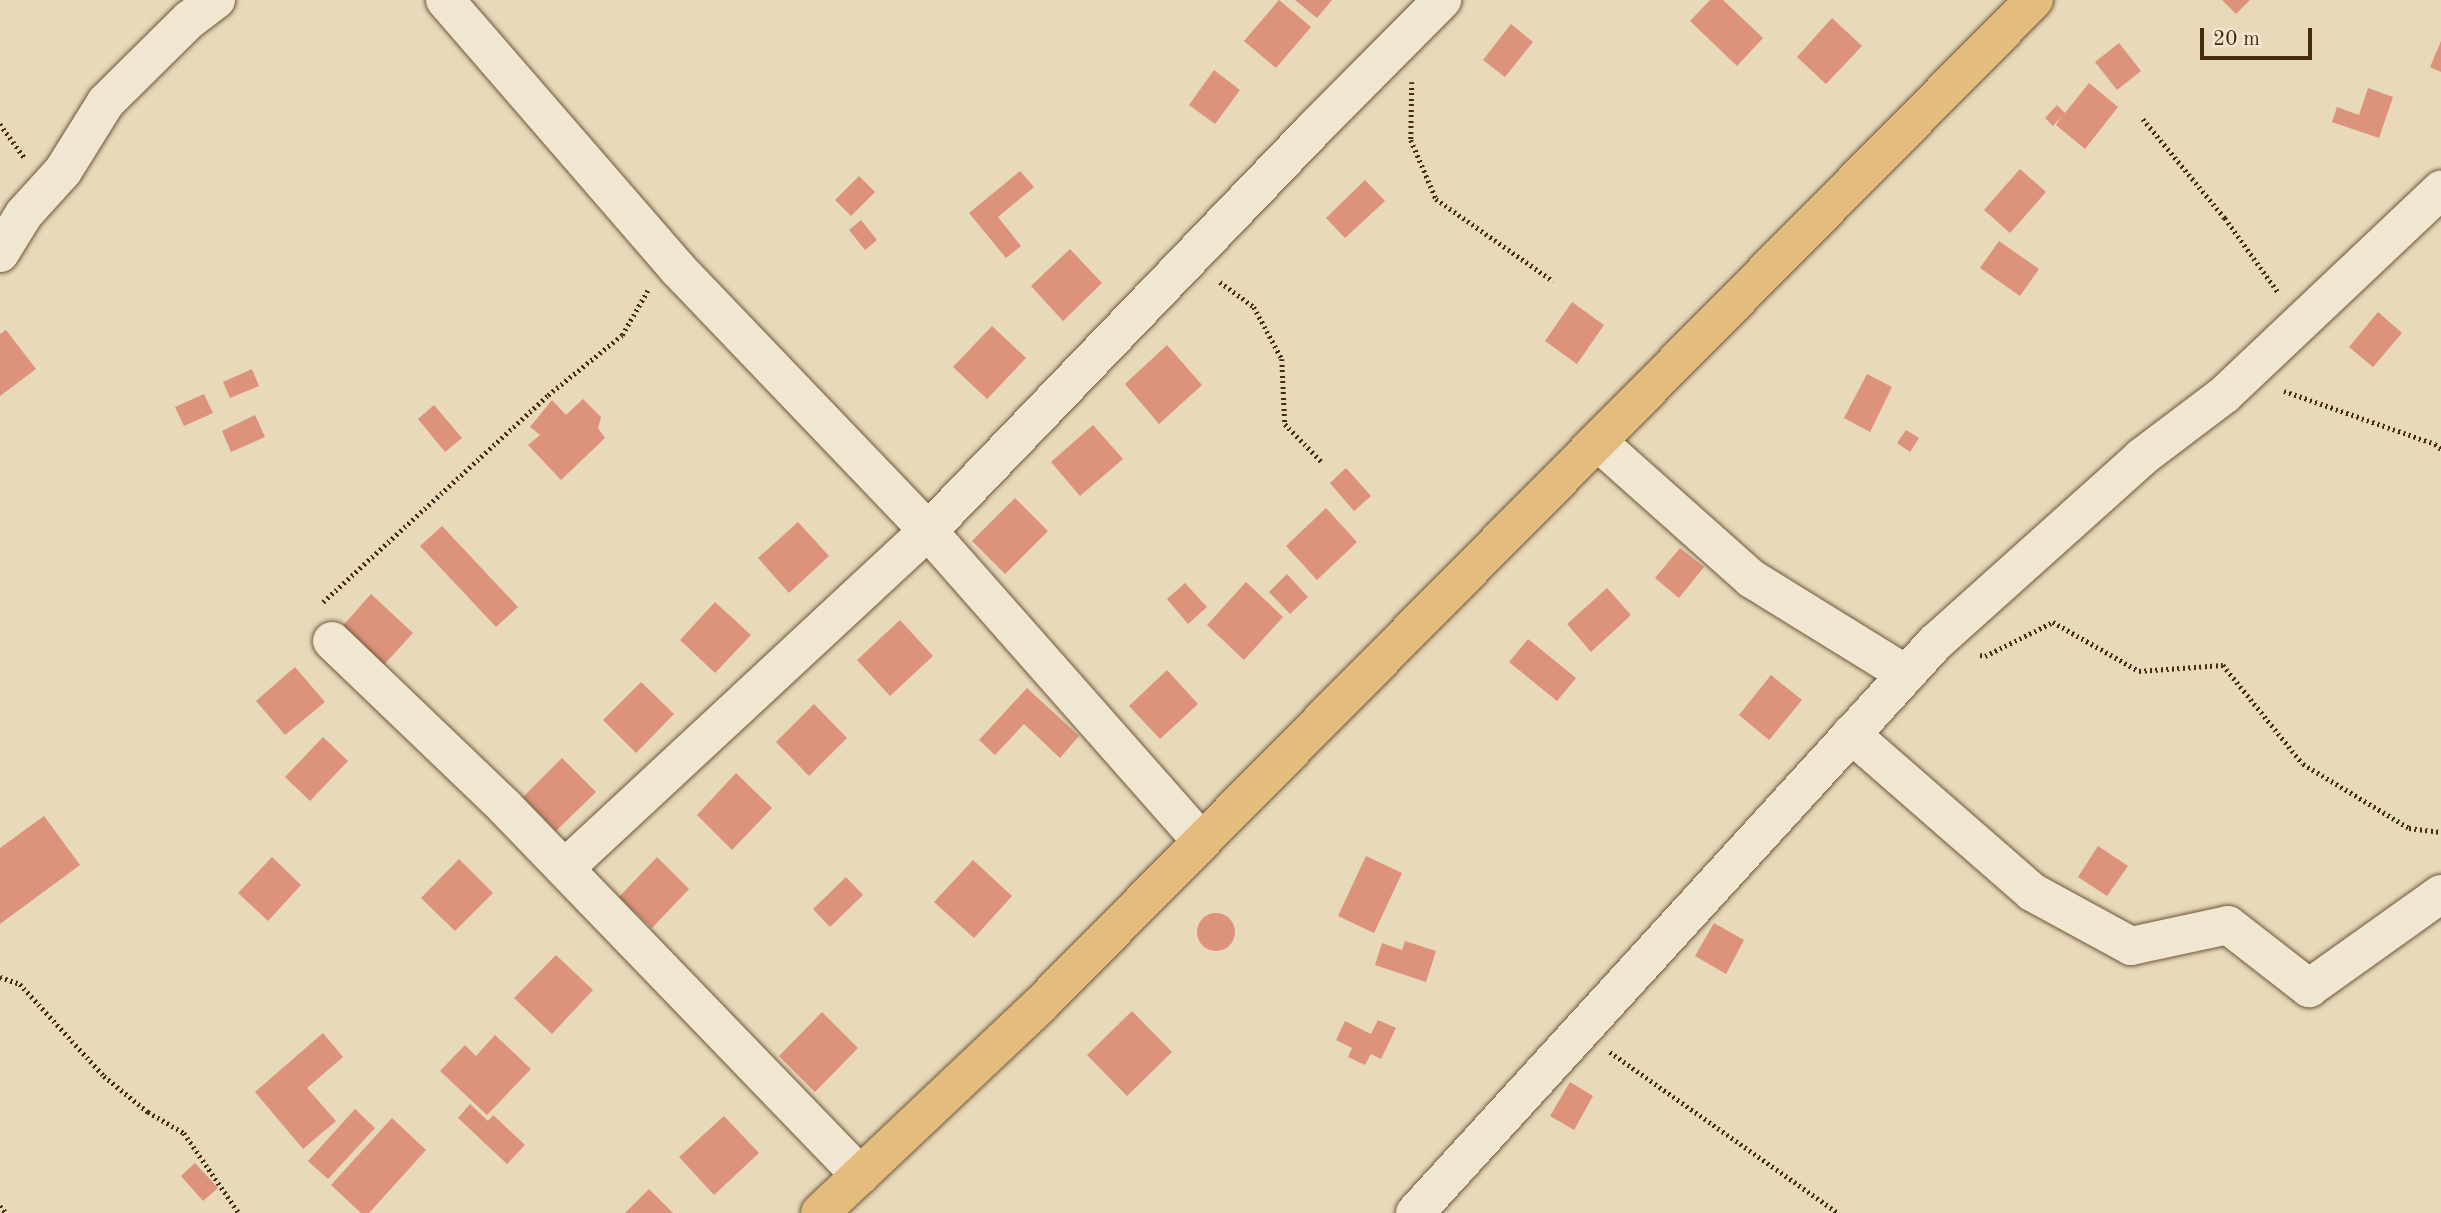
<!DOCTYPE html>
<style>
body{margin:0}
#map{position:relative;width:2441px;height:1213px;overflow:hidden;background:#e8d9ba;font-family:"Old Standard TT",serif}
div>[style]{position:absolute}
.building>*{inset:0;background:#dc927b}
.round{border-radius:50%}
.path>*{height:4.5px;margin-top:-2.25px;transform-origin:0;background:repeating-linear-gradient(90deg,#462b0d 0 2px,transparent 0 5.5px)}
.roads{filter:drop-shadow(0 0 2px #6e5638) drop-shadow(0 0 2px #6e5638)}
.street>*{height:38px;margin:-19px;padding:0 19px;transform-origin:19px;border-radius:19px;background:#f0e6d2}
.highway>*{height:38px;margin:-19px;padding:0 19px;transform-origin:19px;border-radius:19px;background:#e4bc7d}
span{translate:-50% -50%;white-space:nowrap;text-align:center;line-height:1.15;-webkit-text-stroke:5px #f0e6d2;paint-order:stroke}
.scale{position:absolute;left:2200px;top:28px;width:112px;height:32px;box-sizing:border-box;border:4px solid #462b0d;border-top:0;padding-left:9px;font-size:21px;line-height:24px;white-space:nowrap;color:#462b0d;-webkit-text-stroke:5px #f0e6d2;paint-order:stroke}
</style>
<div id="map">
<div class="building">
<i style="clip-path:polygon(1279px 0,1311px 27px,1276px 68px,1244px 41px)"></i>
<i style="clip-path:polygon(1295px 0,1332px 0,1317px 18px)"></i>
<i style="clip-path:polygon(1710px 0,1723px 0,1763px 38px,1737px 66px,1690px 21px)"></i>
<i style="clip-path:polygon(2222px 0,2250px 0,2236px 14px)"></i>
<i style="clip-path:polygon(1832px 18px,1862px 46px,1826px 84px,1797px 57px)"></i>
<i style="clip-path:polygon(1511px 24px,1533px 42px,1505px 77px,1483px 60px)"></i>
<i style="clip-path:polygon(2441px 41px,2441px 72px,2430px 67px)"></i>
<i style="clip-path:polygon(2119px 43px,2141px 71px,2117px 90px,2095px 62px)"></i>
<i style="clip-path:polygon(1214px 70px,1240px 90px,1215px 124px,1189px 105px)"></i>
<i style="clip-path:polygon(2089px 83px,2118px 107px,2085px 149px,2056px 125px,2062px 116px,2053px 126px,2045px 118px,2057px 105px,2065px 113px)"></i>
<i style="clip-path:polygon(2368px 88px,2393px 97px,2379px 138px,2332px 122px,2337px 107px,2359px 115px)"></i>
<i style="clip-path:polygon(2020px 169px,2046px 192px,2010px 233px,1984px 210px)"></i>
<i style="clip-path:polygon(1020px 171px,1034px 187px,998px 217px,1021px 246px,1006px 258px,969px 213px)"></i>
<i style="clip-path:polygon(859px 176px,875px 192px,851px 216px,835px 200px)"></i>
<i style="clip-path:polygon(1365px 180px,1385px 201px,1345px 238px,1326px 218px)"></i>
<i style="clip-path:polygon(861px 220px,877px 240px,865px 250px,849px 230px)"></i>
<i style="clip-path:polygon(1999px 241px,2039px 269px,2020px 296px,1980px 268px)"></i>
<i style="clip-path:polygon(1070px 249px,1102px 283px,1063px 321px,1031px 286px)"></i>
<i style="clip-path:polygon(1572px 302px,1604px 325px,1577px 364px,1545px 341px)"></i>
<i style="clip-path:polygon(2378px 312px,2402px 333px,2373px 367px,2349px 347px)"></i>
<i style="clip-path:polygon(992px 326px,1026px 358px,987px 399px,953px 367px)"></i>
<i style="clip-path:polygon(6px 330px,36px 369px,0 396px,0 334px)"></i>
<i style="clip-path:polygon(1167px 345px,1202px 385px,1159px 424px,1125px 384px)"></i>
<i style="clip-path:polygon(252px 369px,259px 386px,230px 398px,223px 382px)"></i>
<i style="clip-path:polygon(1867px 374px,1892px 387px,1870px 432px,1844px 418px)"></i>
<i style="clip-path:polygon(204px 394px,213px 413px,184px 426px,175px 407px)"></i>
<i style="clip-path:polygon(583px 399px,601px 417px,598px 428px,605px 438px,561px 480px,528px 445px,540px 435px,530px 427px,552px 400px,566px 415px)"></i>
<i style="clip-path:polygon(434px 405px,462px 438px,445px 452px,418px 419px)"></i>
<i style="clip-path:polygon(255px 415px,265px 437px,231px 452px,222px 431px)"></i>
<i style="clip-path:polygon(1093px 425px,1123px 459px,1080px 496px,1051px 462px)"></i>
<i style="clip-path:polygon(1906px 430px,1919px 438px,1910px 452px,1897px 443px)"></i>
<i style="clip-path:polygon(1346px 468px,1371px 496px,1354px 511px,1330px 483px)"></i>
<i style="clip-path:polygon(1015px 498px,1048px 531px,1005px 574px,972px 541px)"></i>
<i style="clip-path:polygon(1326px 508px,1357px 542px,1317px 580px,1286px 546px)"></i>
<i style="clip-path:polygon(798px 522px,829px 556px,789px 593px,758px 558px)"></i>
<i style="clip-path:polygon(442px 526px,518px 607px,496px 627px,420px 546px)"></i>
<i style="clip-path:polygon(1680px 548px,1704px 567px,1679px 598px,1655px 578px)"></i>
<i style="clip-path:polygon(1287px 574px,1308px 597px,1290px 614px,1269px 592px)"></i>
<i style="clip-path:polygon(1246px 582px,1283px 617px,1244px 660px,1207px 625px)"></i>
<i style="clip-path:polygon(1185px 583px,1207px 607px,1188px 624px,1167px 599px)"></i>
<i style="clip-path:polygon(1607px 588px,1631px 615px,1591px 652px,1567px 624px)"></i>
<i style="clip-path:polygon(371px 594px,413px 633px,381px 668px,339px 630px)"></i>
<i style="clip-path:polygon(715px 602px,751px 635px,715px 673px,680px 640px)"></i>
<i style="clip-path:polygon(900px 620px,933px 656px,890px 696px,857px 660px)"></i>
<i style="clip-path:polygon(1528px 639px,1576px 678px,1557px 701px,1509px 662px)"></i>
<i style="clip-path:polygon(295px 667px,325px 702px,285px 735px,256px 701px)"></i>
<i style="clip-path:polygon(1167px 670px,1198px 704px,1160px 739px,1129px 706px)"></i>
<i style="clip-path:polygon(1771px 675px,1802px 700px,1769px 740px,1739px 715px)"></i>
<i style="clip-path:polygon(641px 682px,674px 714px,636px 753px,603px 720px)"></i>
<i style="clip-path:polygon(1027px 688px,1079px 736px,1060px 758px,1024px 724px,995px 755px,979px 740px)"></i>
<i style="clip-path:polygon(814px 704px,847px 738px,809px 776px,776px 742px)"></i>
<i style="clip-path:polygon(323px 737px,348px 761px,310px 801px,285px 777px)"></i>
<i style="clip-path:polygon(562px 758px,596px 792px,556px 831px,523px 797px)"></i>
<i style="clip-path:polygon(736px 773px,772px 808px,732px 850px,697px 815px)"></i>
<i style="clip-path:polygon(44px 816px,80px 865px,0 924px,0 848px)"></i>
<i style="clip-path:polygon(2098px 846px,2128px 866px,2107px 896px,2078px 877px)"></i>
<i style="clip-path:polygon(1366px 856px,1402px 873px,1374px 933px,1338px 916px)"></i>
<i style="clip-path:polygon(272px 857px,301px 885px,268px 921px,238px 893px)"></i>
<i style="clip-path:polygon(657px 857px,689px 889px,652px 928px,619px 897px)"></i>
<i style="clip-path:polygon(459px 859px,493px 893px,455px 931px,421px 898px)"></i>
<i style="clip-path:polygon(973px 860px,1012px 896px,974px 938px,934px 902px)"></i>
<i style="clip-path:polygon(846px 877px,863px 895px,830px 927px,813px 909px)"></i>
<i class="round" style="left:1197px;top:913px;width:38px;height:38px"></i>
<i style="clip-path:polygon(1714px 923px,1744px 940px,1726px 974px,1695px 956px)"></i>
<i style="clip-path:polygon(1405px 941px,1436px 951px,1426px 982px,1375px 965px,1382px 943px,1402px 950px)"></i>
<i style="clip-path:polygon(556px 955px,593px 990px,552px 1034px,514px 998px)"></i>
<i style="clip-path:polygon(1132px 1011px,1172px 1052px,1127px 1096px,1087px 1055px)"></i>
<i style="clip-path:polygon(822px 1012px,858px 1048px,815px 1092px,779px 1056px)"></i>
<i style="clip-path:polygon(1378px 1020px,1396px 1028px,1381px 1059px,1371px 1054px,1365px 1065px,1348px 1057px,1352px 1048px,1336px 1040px,1345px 1021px,1371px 1034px)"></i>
<i style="clip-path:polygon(323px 1033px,343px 1057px,307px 1088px,336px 1121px,303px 1149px,255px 1092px)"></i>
<i style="clip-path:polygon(495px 1035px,531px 1069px,487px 1115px,440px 1071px,465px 1045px,476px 1056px)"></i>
<i style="clip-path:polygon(1570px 1082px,1593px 1096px,1574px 1130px,1550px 1116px)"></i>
<i style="clip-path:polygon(470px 1104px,488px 1121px,493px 1115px,525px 1145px,507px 1164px,458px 1118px)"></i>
<i style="clip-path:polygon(355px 1109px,375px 1128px,328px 1179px,308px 1161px)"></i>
<i style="clip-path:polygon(724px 1116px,759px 1153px,714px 1195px,679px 1157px)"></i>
<i style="clip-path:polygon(392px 1118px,426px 1150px,369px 1213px,361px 1213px,331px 1185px)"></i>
<i style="clip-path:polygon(195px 1163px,218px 1188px,203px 1201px,181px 1176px)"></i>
<i style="clip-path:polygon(649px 1189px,673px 1213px,625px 1213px)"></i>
</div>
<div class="path">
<i style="left:1412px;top:82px;width:58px;rotate:91deg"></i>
<i style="left:1411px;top:140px;width:64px;rotate:67deg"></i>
<i style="left:1436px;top:199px;width:143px;rotate:35deg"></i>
<i style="left:2143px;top:119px;width:129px;rotate:50.4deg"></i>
<i style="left:2225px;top:218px;width:91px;rotate:54.4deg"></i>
<i style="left:0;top:124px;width:41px;rotate:54deg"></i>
<i style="left:1220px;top:282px;width:42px;rotate:36.3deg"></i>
<i style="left:1254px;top:307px;width:59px;rotate:61.7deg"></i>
<i style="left:1282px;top:359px;width:65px;rotate:87.4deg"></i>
<i style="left:1285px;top:424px;width:52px;rotate:45.8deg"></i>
<i style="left:2284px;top:391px;width:160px;rotate:19.3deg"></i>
<i style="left:2435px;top:444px;width:8px;rotate:40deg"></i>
<i style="left:323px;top:602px;width:306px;rotate:-42.6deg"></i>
<i style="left:548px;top:395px;width:95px;rotate:-39deg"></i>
<i style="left:622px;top:335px;width:52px;rotate:-60deg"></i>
<i style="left:1980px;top:655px;width:5px;rotate:11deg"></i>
<i style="left:1985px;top:656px;width:76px;rotate:-26.6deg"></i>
<i style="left:2053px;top:622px;width:99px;rotate:29.7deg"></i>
<i style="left:2139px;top:671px;width:84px;rotate:-4.1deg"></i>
<i style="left:2223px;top:665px;width:127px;rotate:51.1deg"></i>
<i style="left:2303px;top:764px;width:124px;rotate:31.1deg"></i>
<i style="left:2409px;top:828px;width:32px;rotate:7deg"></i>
<i style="left:0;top:977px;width:21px;rotate:19deg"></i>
<i style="left:20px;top:984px;width:125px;rotate:47.6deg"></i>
<i style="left:104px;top:1076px;width:57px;rotate:39.3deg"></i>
<i style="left:148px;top:1112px;width:42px;rotate:30.3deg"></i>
<i style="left:184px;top:1133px;width:97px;rotate:55.5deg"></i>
<i style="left:1610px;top:1052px;width:279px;rotate:35.2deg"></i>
<i style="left:0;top:1206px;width:9px;rotate:49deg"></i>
</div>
<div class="roads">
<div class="street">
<i style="left:445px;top:0;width:356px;rotate:49.1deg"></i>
<i style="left:678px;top:269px;width:362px;rotate:46.3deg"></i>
<i style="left:928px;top:531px;width:413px;rotate:48.6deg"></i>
<i style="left:0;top:253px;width:46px;rotate:-58.4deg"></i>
<i style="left:24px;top:214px;width:58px;rotate:-47.8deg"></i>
<i style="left:63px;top:171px;width:81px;rotate:-58.1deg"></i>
<i style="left:106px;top:102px;width:117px;rotate:-44.7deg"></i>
<i style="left:189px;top:20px;width:34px;rotate:-37deg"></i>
<i style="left:1598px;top:442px;width:206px;rotate:41.7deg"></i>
<i style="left:1752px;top:579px;width:181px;rotate:31.7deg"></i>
<i style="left:332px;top:641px;width:238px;rotate:43.8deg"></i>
<i style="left:504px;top:806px;width:513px;rotate:46.03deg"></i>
<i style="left:1851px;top:734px;width:240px;rotate:41.1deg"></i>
<i style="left:2032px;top:892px;width:113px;rotate:28.6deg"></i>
<i style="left:2131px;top:946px;width:99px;rotate:-12.2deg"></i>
<i style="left:2228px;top:925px;width:103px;rotate:37.9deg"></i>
<i style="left:2309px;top:988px;width:162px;rotate:-35.5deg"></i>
<i style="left:565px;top:868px;width:495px;rotate:-42.9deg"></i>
<i style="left:928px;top:531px;width:557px;rotate:-46.16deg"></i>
<i style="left:1314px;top:129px;width:182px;rotate:-45.2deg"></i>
<i style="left:1415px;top:1213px;width:772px;rotate:-47.63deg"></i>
<i style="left:1935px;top:643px;width:278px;rotate:-41.9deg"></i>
<i style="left:2142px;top:457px;width:103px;rotate:-37.1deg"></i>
<i style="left:2224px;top:395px;width:299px;rotate:-43.4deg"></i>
</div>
<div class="highway">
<i style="left:820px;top:1213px;width:304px;rotate:-43.4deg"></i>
<i style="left:1041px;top:1004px;width:1412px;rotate:-45.32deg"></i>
</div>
</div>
<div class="scale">20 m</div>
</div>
